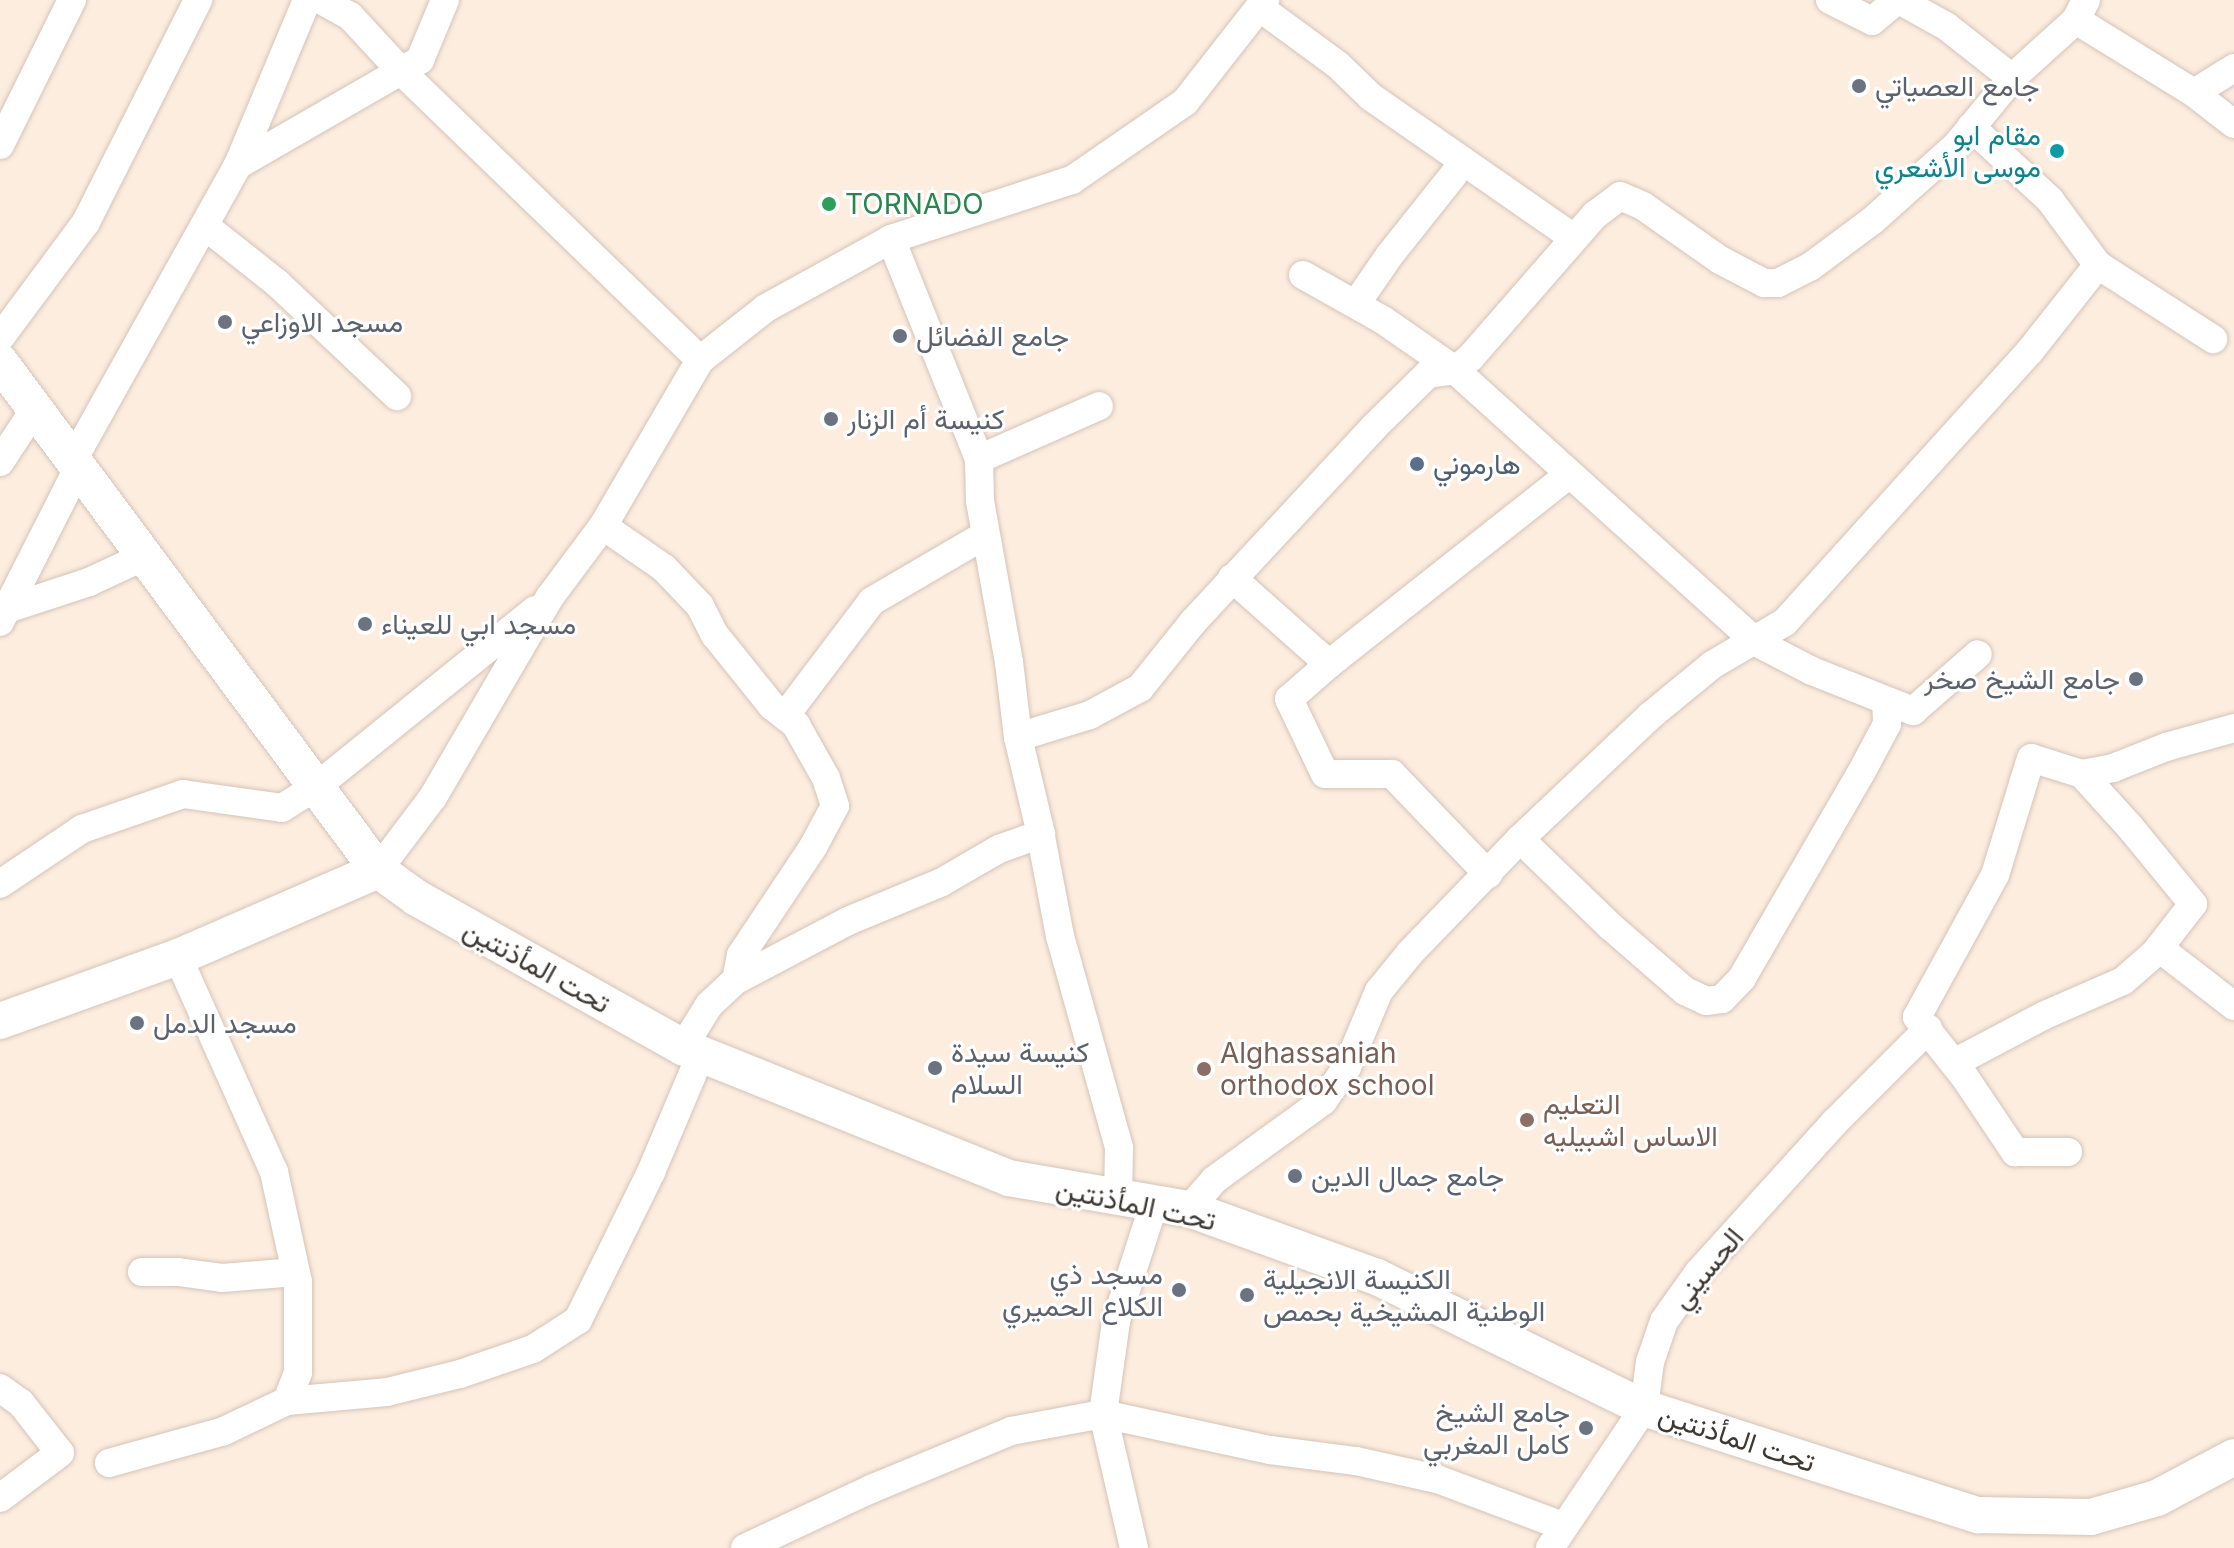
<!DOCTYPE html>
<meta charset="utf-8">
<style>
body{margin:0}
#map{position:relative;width:2234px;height:1548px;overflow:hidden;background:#fdeddf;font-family:Inter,Vazirmatn,sans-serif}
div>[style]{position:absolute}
.roads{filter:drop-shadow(0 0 2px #d4c4b8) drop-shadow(0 0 2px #d4c4b8)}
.minor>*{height:28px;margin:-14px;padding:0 14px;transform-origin:14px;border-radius:14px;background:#fff}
.tertiary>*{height:36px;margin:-18px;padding:0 18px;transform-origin:18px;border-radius:18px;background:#fff}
.dots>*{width:22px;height:22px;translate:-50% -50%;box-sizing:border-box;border:4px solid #fff;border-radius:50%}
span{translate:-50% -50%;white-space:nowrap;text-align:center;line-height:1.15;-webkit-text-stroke:6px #fff;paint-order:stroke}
.worship-label{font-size:28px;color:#5b616d}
.left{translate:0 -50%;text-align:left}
.right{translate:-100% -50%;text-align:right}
.culture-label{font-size:28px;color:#0d838f}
.leisure-label{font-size:28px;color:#27864d}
.service-label{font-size:28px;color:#4e5e75}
.street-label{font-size:28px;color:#3e3833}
.education-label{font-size:28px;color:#785e54}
</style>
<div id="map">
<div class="roads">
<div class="minor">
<i style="left:321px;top:0;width:33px;rotate:29deg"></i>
<i style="left:350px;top:16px;width:75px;rotate:47.2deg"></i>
<i style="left:401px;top:71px;width:416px;rotate:44deg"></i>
<i style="left:1830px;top:0;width:47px;rotate:26.6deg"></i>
<i style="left:1872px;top:21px;width:33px;rotate:-40deg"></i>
<i style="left:1899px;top:0;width:54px;rotate:29deg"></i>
<i style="left:1946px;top:26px;width:84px;rotate:38.2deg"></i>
<i style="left:2086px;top:0;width:22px;rotate:117deg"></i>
<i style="left:2076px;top:20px;width:139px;rotate:31.7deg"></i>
<i style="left:1259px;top:7px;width:98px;rotate:36.3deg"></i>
<i style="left:1338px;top:65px;width:46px;rotate:44.1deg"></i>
<i style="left:1371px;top:97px;width:247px;rotate:34.8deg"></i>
<i style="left:2234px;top:68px;width:47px;rotate:148deg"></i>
<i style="left:2194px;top:93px;width:51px;rotate:37.8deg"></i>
<i style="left:1971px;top:127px;width:108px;rotate:42.7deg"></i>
<i style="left:2050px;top:200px;width:81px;rotate:53.6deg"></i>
<i style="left:2098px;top:265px;width:137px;rotate:32.8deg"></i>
<i style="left:0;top:145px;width:162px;rotate:-63.6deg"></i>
<i style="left:238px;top:165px;width:210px;rotate:-30deg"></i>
<i style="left:420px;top:60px;width:65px;rotate:-67.4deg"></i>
<i style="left:205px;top:226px;width:92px;rotate:38.4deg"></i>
<i style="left:277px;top:283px;width:165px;rotate:43.3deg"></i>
<i style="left:891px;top:239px;width:237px;rotate:68.2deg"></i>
<i style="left:979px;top:459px;width:42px;rotate:88.6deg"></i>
<i style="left:980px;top:501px;width:164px;rotate:79.8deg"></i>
<i style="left:1009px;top:662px;width:76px;rotate:83.2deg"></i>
<i style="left:1018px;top:737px;width:91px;rotate:76.7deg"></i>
<i style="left:1039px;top:826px;width:112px;rotate:79.2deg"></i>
<i style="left:1060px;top:936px;width:220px;rotate:74.4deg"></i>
<i style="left:1119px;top:1148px;width:50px;rotate:91.1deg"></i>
<i style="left:1303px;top:275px;width:92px;rotate:29.4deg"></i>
<i style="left:1383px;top:320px;width:88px;rotate:34.8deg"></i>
<i style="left:1455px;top:370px;width:406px;rotate:42.1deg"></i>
<i style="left:1756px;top:642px;width:63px;rotate:27.4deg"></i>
<i style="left:1812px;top:671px;width:109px;rotate:21.6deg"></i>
<i style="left:1913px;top:711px;width:86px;rotate:-41.2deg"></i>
<i style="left:1356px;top:304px;width:58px;rotate:-55.5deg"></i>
<i style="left:1389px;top:256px;width:119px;rotate:-51.5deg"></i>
<i style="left:0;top:338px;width:144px;rotate:-53.4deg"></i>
<i style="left:86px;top:222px;width:249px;rotate:-63.2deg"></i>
<i style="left:979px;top:459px;width:131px;rotate:-23.8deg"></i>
<i style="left:0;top:462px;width:64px;rotate:-56.6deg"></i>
<i style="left:603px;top:526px;width:74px;rotate:34.5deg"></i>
<i style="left:664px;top:568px;width:52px;rotate:46.5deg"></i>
<i style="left:700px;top:606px;width:33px;rotate:63deg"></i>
<i style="left:715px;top:635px;width:91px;rotate:51.2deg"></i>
<i style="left:772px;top:706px;width:31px;rotate:38deg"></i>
<i style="left:796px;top:725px;width:61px;rotate:60.5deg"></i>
<i style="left:826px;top:778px;width:29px;rotate:72deg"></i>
<i style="left:835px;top:806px;width:47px;rotate:118.2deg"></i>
<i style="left:813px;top:847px;width:130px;rotate:123.7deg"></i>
<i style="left:741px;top:955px;width:25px;rotate:101deg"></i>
<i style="left:1232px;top:578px;width:130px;rotate:41.6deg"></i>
<i style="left:1329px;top:664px;width:305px;rotate:-38.3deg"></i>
<i style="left:7px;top:609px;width:86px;rotate:-18.2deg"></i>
<i style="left:89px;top:582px;width:62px;rotate:-24.9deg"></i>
<i style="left:0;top:622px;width:164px;rotate:-63.1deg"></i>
<i style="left:74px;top:476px;width:16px;rotate:-94deg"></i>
<i style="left:73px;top:460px;width:338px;rotate:-60.8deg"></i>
<i style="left:238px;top:165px;width:179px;rotate:-67.3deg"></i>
<i style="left:1329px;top:664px;width:53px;rotate:138.8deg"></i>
<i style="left:1289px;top:699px;width:83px;rotate:64.4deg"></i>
<i style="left:1325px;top:774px;width:67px"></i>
<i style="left:1392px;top:774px;width:139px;rotate:46.2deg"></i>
<i style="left:785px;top:716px;width:144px;rotate:-52.9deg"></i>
<i style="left:872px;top:601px;width:131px;rotate:-30.3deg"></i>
<i style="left:1018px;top:737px;width:75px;rotate:-17deg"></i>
<i style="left:1090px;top:715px;width:57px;rotate:-28.4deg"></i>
<i style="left:1140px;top:688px;width:85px;rotate:-51.2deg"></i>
<i style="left:1193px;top:622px;width:266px;rotate:-47.1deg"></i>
<i style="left:1374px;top:427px;width:76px;rotate:-44.5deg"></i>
<i style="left:1428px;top:374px;width:27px;rotate:-8deg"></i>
<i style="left:1455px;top:370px;width:21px;rotate:-39deg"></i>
<i style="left:1471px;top:357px;width:189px;rotate:-48.9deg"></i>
<i style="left:1595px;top:215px;width:31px;rotate:-37deg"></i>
<i style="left:1620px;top:196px;width:25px;rotate:23deg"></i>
<i style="left:1643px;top:206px;width:94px;rotate:35deg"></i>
<i style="left:1720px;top:260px;width:50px;rotate:27.6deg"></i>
<i style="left:1764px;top:283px;width:14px"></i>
<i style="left:1778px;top:283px;width:36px;rotate:-27deg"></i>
<i style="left:1810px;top:267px;width:77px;rotate:-36.6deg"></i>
<i style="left:1872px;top:221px;width:113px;rotate:-41.8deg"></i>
<i style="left:1956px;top:146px;width:88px;rotate:-50.5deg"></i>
<i style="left:2012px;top:78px;width:86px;rotate:-42.2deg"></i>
<i style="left:2082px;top:774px;width:32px;rotate:-11deg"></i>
<i style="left:2113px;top:768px;width:57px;rotate:-21.6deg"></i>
<i style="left:2166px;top:747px;width:71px;rotate:-15.6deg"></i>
<i style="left:1520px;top:839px;width:125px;rotate:44deg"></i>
<i style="left:1610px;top:926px;width:99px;rotate:40.9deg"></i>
<i style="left:1685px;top:991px;width:23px;rotate:25deg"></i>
<i style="left:1706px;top:1001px;width:16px;rotate:-7deg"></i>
<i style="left:1722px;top:999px;width:29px;rotate:-46deg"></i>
<i style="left:1742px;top:978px;width:237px;rotate:-59.9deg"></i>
<i style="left:1861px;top:773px;width:55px;rotate:-62deg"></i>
<i style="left:1887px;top:724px;width:23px;rotate:-92deg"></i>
<i style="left:378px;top:870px;width:91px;rotate:-53deg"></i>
<i style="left:433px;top:797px;width:232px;rotate:-59.7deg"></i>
<i style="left:550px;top:597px;width:89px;rotate:-53.3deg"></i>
<i style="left:603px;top:526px;width:192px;rotate:-59.7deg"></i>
<i style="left:700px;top:360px;width:84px;rotate:-38.2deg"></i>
<i style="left:766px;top:308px;width:143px;rotate:-28.9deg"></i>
<i style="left:891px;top:239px;width:190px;rotate:-18.1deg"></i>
<i style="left:1072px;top:180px;width:137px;rotate:-34.6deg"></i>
<i style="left:1185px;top:102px;width:130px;rotate:-51.9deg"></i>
<i style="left:0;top:884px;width:99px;rotate:-33.9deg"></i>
<i style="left:82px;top:829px;width:107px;rotate:-19.1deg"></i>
<i style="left:183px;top:794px;width:100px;rotate:8deg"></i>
<i style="left:282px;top:808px;width:41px;rotate:-32.2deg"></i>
<i style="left:317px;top:786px;width:280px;rotate:-38.9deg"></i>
<i style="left:2159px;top:948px;width:95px;rotate:37.7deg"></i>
<i style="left:683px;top:1047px;width:49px;rotate:-58.2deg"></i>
<i style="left:709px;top:1005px;width:37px;rotate:-43deg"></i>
<i style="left:736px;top:980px;width:127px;rotate:-27.8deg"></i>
<i style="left:848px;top:921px;width:102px;rotate:-22.5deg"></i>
<i style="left:942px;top:882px;width:66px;rotate:-30.1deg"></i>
<i style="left:999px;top:849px;width:45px;rotate:-19.7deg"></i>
<i style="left:1954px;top:1063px;width:103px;rotate:-27.8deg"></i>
<i style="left:2045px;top:1015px;width:85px;rotate:-23.6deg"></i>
<i style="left:2123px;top:981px;width:43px;rotate:-41.2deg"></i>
<i style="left:2155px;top:953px;width:62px;rotate:-52.2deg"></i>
<i style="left:2193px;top:904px;width:99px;rotate:-129.3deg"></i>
<i style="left:2130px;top:827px;width:72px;rotate:-132.2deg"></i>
<i style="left:2082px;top:774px;width:53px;rotate:-162.6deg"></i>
<i style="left:2031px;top:758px;width:122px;rotate:107.1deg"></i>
<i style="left:1995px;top:875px;width:162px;rotate:118.8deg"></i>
<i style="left:1917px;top:1017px;width:75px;rotate:51.5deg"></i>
<i style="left:1964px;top:1076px;width:92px;rotate:56.1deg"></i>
<i style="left:2015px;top:1152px;width:53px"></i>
<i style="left:1189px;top:1209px;width:38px;rotate:-49deg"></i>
<i style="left:1214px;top:1180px;width:135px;rotate:-35.9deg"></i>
<i style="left:1323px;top:1101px;width:42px;rotate:-54.8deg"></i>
<i style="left:1347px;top:1067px;width:82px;rotate:-67.2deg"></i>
<i style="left:1379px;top:991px;width:49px;rotate:-50.8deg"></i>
<i style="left:1410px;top:953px;width:158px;rotate:-46deg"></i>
<i style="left:1520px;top:839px;width:179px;rotate:-43.4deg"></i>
<i style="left:1650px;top:716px;width:80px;rotate:-39.4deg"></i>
<i style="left:1712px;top:665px;width:85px;rotate:-30.5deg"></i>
<i style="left:1785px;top:622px;width:365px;rotate:-47.9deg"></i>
<i style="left:2030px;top:351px;width:110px;rotate:-51.7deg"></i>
<i style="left:142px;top:1272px;width:36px"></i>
<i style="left:178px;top:1272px;width:44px;rotate:7.8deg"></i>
<i style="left:222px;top:1278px;width:74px;rotate:-4.6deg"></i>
<i style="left:0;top:1388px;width:26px;rotate:36deg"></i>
<i style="left:21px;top:1403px;width:63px;rotate:52deg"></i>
<i style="left:60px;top:1453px;width:75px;rotate:143.1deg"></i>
<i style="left:287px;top:1401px;width:100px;rotate:-5.1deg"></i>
<i style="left:387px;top:1392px;width:75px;rotate:-13.9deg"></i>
<i style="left:460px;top:1374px;width:77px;rotate:-18.9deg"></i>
<i style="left:533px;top:1349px;width:54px;rotate:-32.8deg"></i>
<i style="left:578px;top:1320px;width:165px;rotate:-63.7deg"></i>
<i style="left:651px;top:1172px;width:128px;rotate:-67deg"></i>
<i style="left:109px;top:1463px;width:119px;rotate:-15.5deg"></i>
<i style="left:224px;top:1431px;width:70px;rotate:-25.5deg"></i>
<i style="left:287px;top:1401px;width:30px;rotate:-69deg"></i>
<i style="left:298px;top:1373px;width:91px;rotate:-90deg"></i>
<i style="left:298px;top:1282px;width:113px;rotate:-102.3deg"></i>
<i style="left:274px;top:1172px;width:235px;rotate:-114.1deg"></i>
<i style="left:745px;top:1548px;width:139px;rotate:-25.1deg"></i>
<i style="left:871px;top:1489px;width:152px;rotate:-22.5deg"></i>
<i style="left:1011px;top:1431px;width:94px;rotate:-10.5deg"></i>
<i style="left:1103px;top:1414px;width:171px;rotate:12.2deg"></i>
<i style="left:1270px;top:1450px;width:87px;rotate:7.3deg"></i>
<i style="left:1356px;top:1461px;width:83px;rotate:12.5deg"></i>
<i style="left:1437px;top:1479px;width:134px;rotate:20.5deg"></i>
<i style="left:1134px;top:1548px;width:138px;rotate:-103deg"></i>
<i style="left:1103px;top:1414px;width:94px;rotate:-82deg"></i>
<i style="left:1116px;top:1321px;width:123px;rotate:-72deg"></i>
<i style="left:1550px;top:1548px;width:169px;rotate:-56.1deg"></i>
<i style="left:1644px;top:1408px;width:46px;rotate:-82.6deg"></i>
<i style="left:1650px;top:1362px;width:43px;rotate:-71.1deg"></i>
<i style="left:1664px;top:1321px;width:60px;rotate:-54.5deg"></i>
<i style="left:1699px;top:1272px;width:202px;rotate:-47.8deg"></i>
<i style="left:1835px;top:1122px;width:132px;rotate:-45deg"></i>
</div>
<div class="tertiary">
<i style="left:0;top:362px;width:633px;rotate:53.35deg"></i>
<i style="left:378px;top:870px;width:48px;rotate:35.7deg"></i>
<i style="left:417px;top:898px;width:305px;rotate:29.3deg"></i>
<i style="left:683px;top:1047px;width:351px;rotate:21.9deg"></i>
<i style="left:1009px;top:1178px;width:183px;rotate:9.8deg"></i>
<i style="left:1189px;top:1209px;width:200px;rotate:19.9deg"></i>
<i style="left:1377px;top:1277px;width:297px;rotate:26.1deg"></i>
<i style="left:1644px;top:1408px;width:351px;rotate:17.8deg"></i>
<i style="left:1978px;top:1515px;width:113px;rotate:1deg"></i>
<i style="left:2091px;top:1517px;width:69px;rotate:-16.1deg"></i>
<i style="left:2157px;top:1498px;width:87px;rotate:-28deg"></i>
<i style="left:0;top:1021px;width:189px;rotate:-19.8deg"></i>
<i style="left:178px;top:957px;width:218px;rotate:-23.5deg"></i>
</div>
</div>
<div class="dots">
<i style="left:1859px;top:86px;background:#6b7280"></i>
<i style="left:2057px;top:151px;background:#0f9aa8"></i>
<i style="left:829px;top:204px;background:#2e9e5b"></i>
<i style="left:225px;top:322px;background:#6b7280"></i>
<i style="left:900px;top:336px;background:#6b7280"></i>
<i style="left:831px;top:419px;background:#6b7280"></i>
<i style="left:1417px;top:464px;background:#5c6f8a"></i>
<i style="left:365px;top:624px;background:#6b7280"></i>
<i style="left:2136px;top:679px;background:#6b7280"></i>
<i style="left:137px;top:1023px;background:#6b7280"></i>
<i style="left:935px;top:1068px;background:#6b7280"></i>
<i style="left:1204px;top:1069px;background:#8d6e63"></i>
<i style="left:1527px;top:1120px;background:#8d6e63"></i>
<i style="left:1295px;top:1176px;background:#6b7280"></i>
<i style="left:1179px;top:1290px;background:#6b7280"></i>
<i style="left:1247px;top:1295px;background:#6b7280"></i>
<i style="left:1586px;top:1428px;background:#6b7280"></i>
</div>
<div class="worship-label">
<span class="left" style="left:1875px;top:86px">جامع العصياتي</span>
<span class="left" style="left:241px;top:322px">مسجد الاوزاعي</span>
<span class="left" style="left:916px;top:336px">جامع الفضائل</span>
<span class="left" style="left:847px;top:419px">كنيسة أم الزنار</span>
<span class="left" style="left:381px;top:624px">مسجد ابي للعيناء</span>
<span class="right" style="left:2120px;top:679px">جامع الشيخ صخر</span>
<span class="left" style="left:153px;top:1023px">مسجد الدمل</span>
<span class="left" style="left:951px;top:1068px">كنيسة سيدة<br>السلام</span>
<span class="left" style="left:1311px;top:1176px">جامع جمال الدين</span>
<span class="right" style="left:1163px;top:1290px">مسجد ذي<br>الكلاع الحميري</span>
<span class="left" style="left:1263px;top:1295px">الكنيسة الانجيلية<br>الوطنية المشيخية بحمص</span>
<span class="right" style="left:1570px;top:1428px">جامع الشيخ<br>كامل المغربي</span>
</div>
<div class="culture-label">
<span class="right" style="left:2041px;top:151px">مقام ابو<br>موسى الأشعري</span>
</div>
<div class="leisure-label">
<span class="left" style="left:845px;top:204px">TORNADO</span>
</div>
<div class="service-label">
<span class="left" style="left:1433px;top:464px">هارموني</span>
</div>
<div class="street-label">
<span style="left:537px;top:966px;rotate:29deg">تحت المأذنتين</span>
<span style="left:1136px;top:1204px;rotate:12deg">تحت المأذنتين</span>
<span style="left:1707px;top:1268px;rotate:-50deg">الحسيني</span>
<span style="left:1737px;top:1438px;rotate:18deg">تحت المأذنتين</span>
</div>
<div class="education-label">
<span class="left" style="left:1220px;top:1069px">Alghassaniah<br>orthodox school</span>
<span class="left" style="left:1543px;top:1120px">التعلیم<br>الاساس اشبیلیه</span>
</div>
</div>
